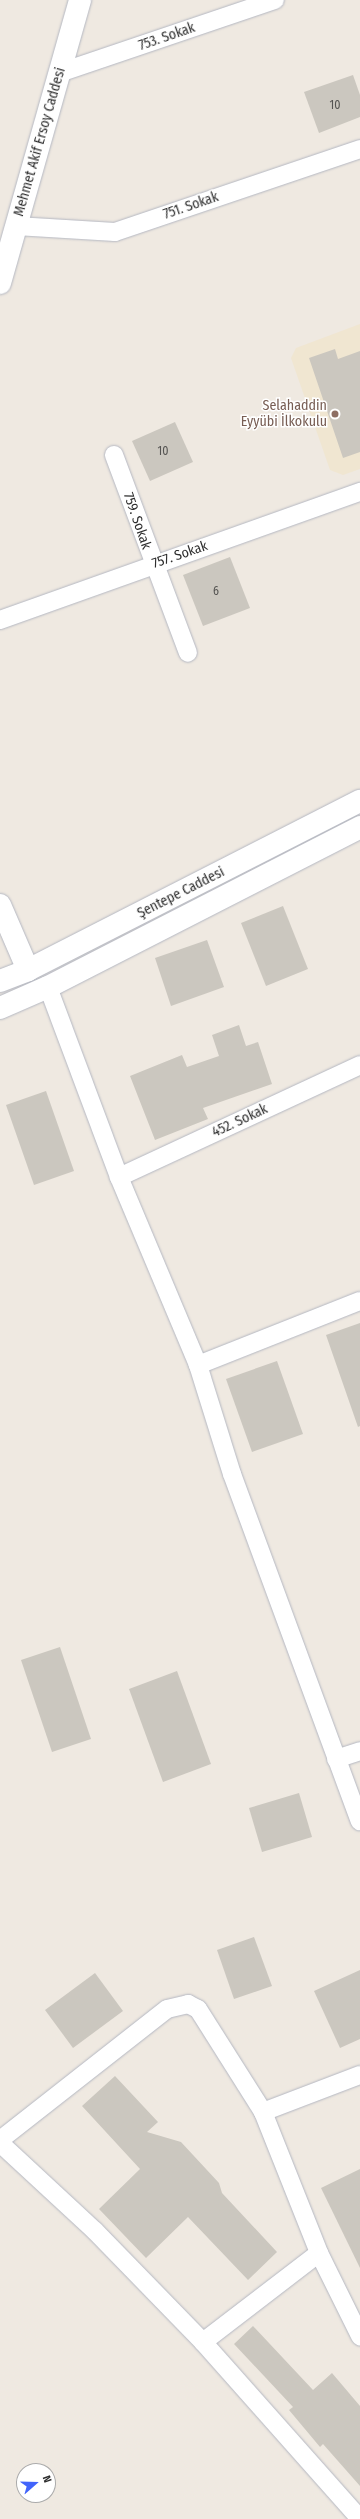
<!DOCTYPE html>
<meta charset="utf-8">
<style>
body{margin:0}
#map{position:relative;width:360px;height:2519px;overflow:hidden;background:#efe9e1;font-family:"Fira Sans Condensed",sans-serif}
div>[style]{position:absolute}
.education>*{inset:0;background:#f0e6d1}
.building>*{inset:0;background:#cbc7bf}
.roads{filter:drop-shadow(0 0 1px #b4b7c1) drop-shadow(0 0 1px #b4b7c1)}
.street>*{height:18px;margin:-9px;padding:0 9px;transform-origin:9px;border-radius:9px;background:#fff}
.secondary>*{height:22px;margin:-11px;padding:0 11px;transform-origin:11px;border-radius:11px;background:#fff}
.dots>*{width:11px;height:11px;translate:-50% -50%;box-sizing:border-box;border:2px solid #fff;border-radius:50%}
span{translate:-50% -50%;white-space:nowrap;text-align:center;line-height:1.15;-webkit-text-stroke:3px #fff;paint-order:stroke}
.number-label{font-size:12px;color:#555452}
.number-label span{-webkit-text-stroke-width:0}
.street-label{font-size:14px;color:#2e2e2e}
.education-label{font-size:14px;color:#785e54}
.right{translate:-100% -50%;text-align:right}
.north{position:absolute;left:16px;top:2463px;width:40px;height:40px;box-sizing:border-box;background:#fff;border:1px solid #ababab;border-radius:50%;rotate:70deg;font-size:11px;font-weight:700;line-height:16px;text-align:center;color:#2e2e2e}
.north::after{content:'';display:block;margin:auto;width:14px;height:18px;background:#4264fb;clip-path:polygon(50% 0,100% 100%,50% 72%,0 100%)}
</style>
<div id="map">
<div class="education">
<i style="clip-path:polygon(360px 324px,360px 469px,343px 475px,330px 470px,291px 358px,296px 348px)"></i>
</div>
<div class="building">
<i style="clip-path:polygon(353px 75px,360px 95px,360px 117px,319px 133px,304px 92px)"></i>
<i style="clip-path:polygon(335px 349px,338px 359px,360px 351px,360px 452px,343px 458px,309px 358px)"></i>
<i style="clip-path:polygon(175px 422px,193px 462px,150px 481px,132px 441px)"></i>
<i style="clip-path:polygon(230px 557px,250px 608px,203px 626px,183px 575px)"></i>
<i style="clip-path:polygon(283px 906px,308px 969px,266px 986px,241px 923px)"></i>
<i style="clip-path:polygon(207px 940px,224px 987px,171px 1006px,155px 958px)"></i>
<i style="clip-path:polygon(239px 1025px,246px 1046px,258px 1042px,272px 1084px,203px 1108px,208px 1119px,155px 1140px,130px 1076px,182px 1055px,187px 1067px,219px 1056px,212px 1035px)"></i>
<i style="clip-path:polygon(46px 1091px,74px 1171px,34px 1185px,6px 1105px)"></i>
<i style="clip-path:polygon(360px 1323px,360px 1426px,358px 1427px,326px 1335px)"></i>
<i style="clip-path:polygon(277px 1361px,303px 1434px,252px 1452px,226px 1379px)"></i>
<i style="clip-path:polygon(60px 1647px,91px 1739px,52px 1752px,21px 1660px)"></i>
<i style="clip-path:polygon(177px 1671px,211px 1764px,163px 1782px,129px 1689px)"></i>
<i style="clip-path:polygon(299px 1793px,312px 1837px,262px 1852px,249px 1808px)"></i>
<i style="clip-path:polygon(254px 1937px,272px 1986px,234px 1999px,217px 1950px)"></i>
<i style="clip-path:polygon(360px 1970px,360px 2039px,340px 2048px,314px 1991px)"></i>
<i style="clip-path:polygon(95px 1973px,123px 2011px,73px 2048px,45px 2010px)"></i>
<i style="clip-path:polygon(115px 2076px,158px 2122px,147px 2132px,181px 2142px,219px 2183px,222px 2193px,277px 2252px,248px 2280px,188px 2217px,146px 2258px,99px 2209px,140px 2169px,82px 2106px)"></i>
<i style="clip-path:polygon(360px 2169px,360px 2268px,321px 2188px)"></i>
<i style="clip-path:polygon(253px 2326px,313px 2390px,332px 2373px,360px 2406px,360px 2486px,323px 2444px,320px 2447px,289px 2410px,293px 2407px,234px 2344px)"></i>
</div>
<div class="roads">
<div class="street">
<i style="left:59px;top:73px;width:228px;rotate:-18.7deg"></i>
<i style="left:16px;top:226px;width:99px;rotate:3.5deg"></i>
<i style="left:115px;top:232px;width:259px;rotate:-18.7deg"></i>
<i style="left:114px;top:455px;width:211px;rotate:69.5deg"></i>
<i style="left:0;top:620px;width:382px;rotate:-19.6deg"></i>
<i style="left:48px;top:987px;width:203px;rotate:69.5deg"></i>
<i style="left:119px;top:1177px;width:204px;rotate:67.2deg"></i>
<i style="left:198px;top:1365px;width:114px;rotate:72.7deg"></i>
<i style="left:232px;top:1474px;width:370px;rotate:69.8deg"></i>
<i style="left:119px;top:1177px;width:266px;rotate:-24.9deg"></i>
<i style="left:198px;top:1365px;width:174px;rotate:-21.6deg"></i>
<i style="left:336px;top:1759px;width:25px;rotate:-18deg"></i>
<i style="left:263px;top:2112px;width:104px;rotate:-20.9deg"></i>
<i style="left:0;top:2140px;width:212px;rotate:-38.1deg"></i>
<i style="left:167px;top:2009px;width:22px;rotate:-13deg"></i>
<i style="left:188px;top:2004px;width:11px;rotate:27deg"></i>
<i style="left:198px;top:2009px;width:122px;rotate:57.7deg"></i>
<i style="left:263px;top:2112px;width:152px;rotate:68.3deg"></i>
<i style="left:319px;top:2253px;width:93px;rotate:63.7deg"></i>
<i style="left:0;top:2143px;width:129px;rotate:42.8deg"></i>
<i style="left:95px;top:2231px;width:155px;rotate:45.8deg"></i>
<i style="left:203px;top:2342px;width:237px;rotate:48.4deg"></i>
<i style="left:203px;top:2342px;width:146px;rotate:-37.5deg"></i>
</div>
<div class="secondary">
<i style="left:0;top:283px;width:294px;rotate:-74.2deg"></i>
<i style="left:0;top:905px;width:71px;rotate:66.7deg"></i>
<i style="left:0;top:981px;width:30px;rotate:-21deg"></i>
<i style="left:28px;top:970px;width:373px;rotate:-27deg"></i>
<i style="left:0;top:1008px;width:52px;rotate:-23.6deg"></i>
<i style="left:48px;top:987px;width:351px;rotate:-27.1deg"></i>
</div>
</div>
<div class="dots">
<i style="left:335px;top:414px;background:#8d6e63"></i>
</div>
<div class="number-label">
<span style="left:335px;top:106px">10</span>
<span style="left:163px;top:452px">10</span>
<span style="left:216px;top:592px">6</span>
</div>
<div class="street-label">
<span style="left:167px;top:37px;rotate:-19deg">753. Sokak</span>
<span style="left:40px;top:142px;rotate:-74deg">Mehmet Akif Ersoy Caddesi</span>
<span style="left:191px;top:206px;rotate:-19deg">751. Sokak</span>
<span style="left:137px;top:521px;rotate:71deg">759. Sokak</span>
<span style="left:180px;top:555px;rotate:-19deg">757. Sokak</span>
<span style="left:181px;top:893px;rotate:-27deg">Şentepe Caddesi</span>
<span style="left:240px;top:1121px;rotate:-25deg">452. Sokak</span>
</div>
<div class="education-label">
<span class="right" style="left:327px;top:414px">Selahaddin<br>Eyyübi İlkokulu</span>
</div>
<div class="north">N</div>
</div>
